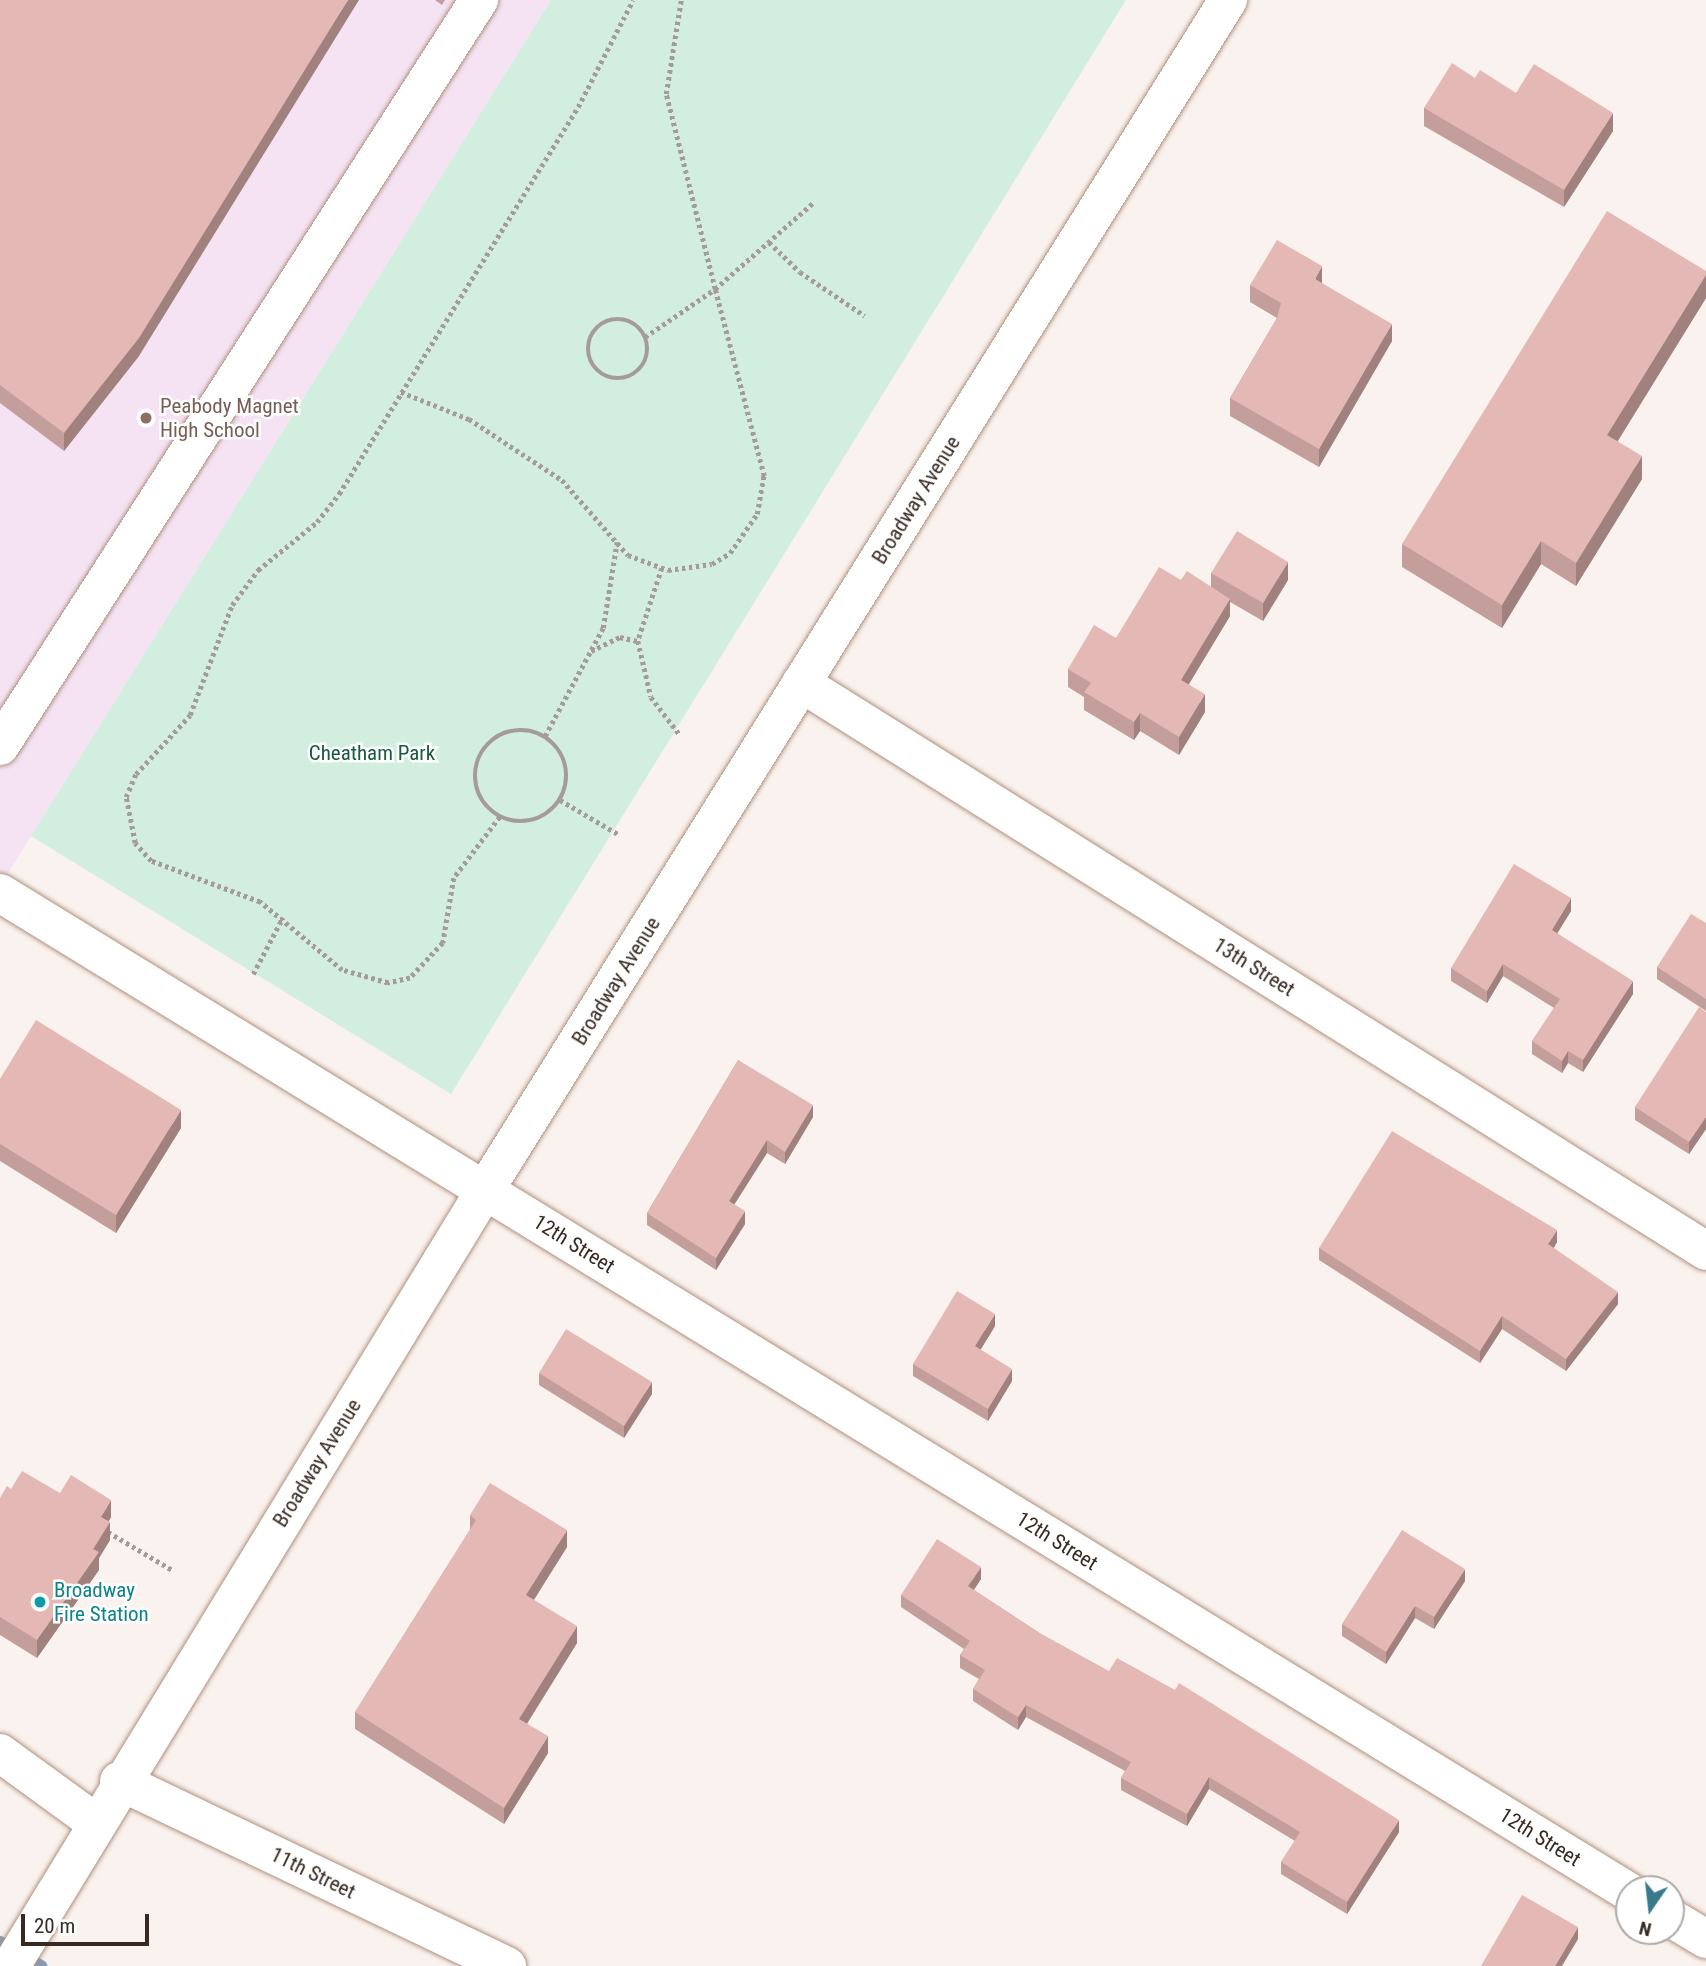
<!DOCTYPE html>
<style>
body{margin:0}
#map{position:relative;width:1706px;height:1966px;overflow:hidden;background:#f9f2ee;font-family:"Roboto Condensed",sans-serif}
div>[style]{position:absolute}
.education>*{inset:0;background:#f5e3f4}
.green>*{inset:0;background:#d2eede}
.stream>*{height:12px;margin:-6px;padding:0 6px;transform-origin:6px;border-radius:6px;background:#859cba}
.path>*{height:4.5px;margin-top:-2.25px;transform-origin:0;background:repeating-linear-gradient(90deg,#a69c97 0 3.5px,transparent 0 7px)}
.path>.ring{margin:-2.25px;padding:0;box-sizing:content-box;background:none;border:4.5px solid #a69c97;border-radius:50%}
.roads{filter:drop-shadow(0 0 2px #b28f7d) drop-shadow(0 0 2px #b28f7d)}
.minor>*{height:38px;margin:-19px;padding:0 19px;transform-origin:19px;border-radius:19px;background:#fff}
.major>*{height:38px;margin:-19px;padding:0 19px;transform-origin:19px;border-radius:19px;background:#fff}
.wall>*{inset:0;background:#c49e9b}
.shaded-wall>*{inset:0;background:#a0817e}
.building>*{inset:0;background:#e4b8b4}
.dots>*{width:19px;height:19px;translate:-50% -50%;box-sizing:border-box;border:4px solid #fff;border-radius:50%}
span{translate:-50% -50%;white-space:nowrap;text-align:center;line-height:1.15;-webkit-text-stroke:5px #fff;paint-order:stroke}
.education-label{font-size:21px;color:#785e54}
.left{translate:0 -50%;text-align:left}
.street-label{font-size:21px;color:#382a22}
.park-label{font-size:21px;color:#1a5a3d}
.culture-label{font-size:21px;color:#0d838f}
.north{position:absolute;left:1615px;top:1875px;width:70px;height:70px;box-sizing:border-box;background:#fff;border:2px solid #afaaa7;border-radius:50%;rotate:194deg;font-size:19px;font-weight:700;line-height:28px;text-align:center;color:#382a22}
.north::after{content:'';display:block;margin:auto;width:24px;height:32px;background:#397b8d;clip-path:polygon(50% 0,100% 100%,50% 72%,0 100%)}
.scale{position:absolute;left:21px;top:1914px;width:128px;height:32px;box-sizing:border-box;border:4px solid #382a22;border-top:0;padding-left:9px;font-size:21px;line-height:24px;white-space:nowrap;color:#382a22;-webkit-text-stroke:5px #fff;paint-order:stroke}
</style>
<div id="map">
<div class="education">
<i style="clip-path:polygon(0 0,551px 0,0 886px)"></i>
</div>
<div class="green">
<i style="clip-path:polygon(551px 0,1126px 0,451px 1094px,31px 836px)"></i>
</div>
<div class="stream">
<i style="left:0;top:1942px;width:48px;rotate:30.3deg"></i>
</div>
<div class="path">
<i style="left:769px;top:242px;width:43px;rotate:44.1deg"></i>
<i style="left:800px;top:272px;width:78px;rotate:34.1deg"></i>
<i class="ring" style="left:588px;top:319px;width:55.5px;height:55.5px"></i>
<i style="left:645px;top:337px;width:85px;rotate:-34.4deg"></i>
<i style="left:715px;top:289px;width:201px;rotate:-104.1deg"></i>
<i style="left:666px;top:94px;width:95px;rotate:-80.9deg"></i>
<i style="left:401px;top:392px;width:73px;rotate:21.7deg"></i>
<i style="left:469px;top:419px;width:111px;rotate:33.3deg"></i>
<i style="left:562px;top:480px;width:100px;rotate:48.7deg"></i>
<i style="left:628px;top:555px;width:43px;rotate:20.6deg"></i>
<i style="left:668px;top:570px;width:44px;rotate:-7.8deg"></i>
<i style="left:712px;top:564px;width:21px;rotate:-31deg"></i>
<i style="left:730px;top:553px;width:47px;rotate:-55.3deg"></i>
<i style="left:757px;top:514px;width:39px;rotate:-80deg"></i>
<i style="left:764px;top:476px;width:193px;rotate:-104.7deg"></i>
<i style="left:715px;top:289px;width:130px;rotate:-41.3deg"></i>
<i style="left:662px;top:568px;width:77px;rotate:108.2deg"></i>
<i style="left:638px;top:641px;width:57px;rotate:76.9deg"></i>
<i style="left:651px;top:697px;width:48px;rotate:52.7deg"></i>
<i style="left:591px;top:651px;width:32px;rotate:-26deg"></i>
<i style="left:620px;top:637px;width:18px;rotate:13deg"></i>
<i class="ring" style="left:475px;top:730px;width:87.5px;height:87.5px"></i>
<i style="left:545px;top:736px;width:123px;rotate:-61.8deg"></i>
<i style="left:603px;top:628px;width:87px;rotate:-80.8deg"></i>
<i style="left:560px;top:800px;width:67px;rotate:30.4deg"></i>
<i style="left:500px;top:817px;width:76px;rotate:127deg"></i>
<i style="left:454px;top:878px;width:66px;rotate:99.6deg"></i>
<i style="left:443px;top:943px;width:48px;rotate:133.3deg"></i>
<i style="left:410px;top:978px;width:23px;rotate:167deg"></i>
<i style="left:388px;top:983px;width:48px;rotate:-164.2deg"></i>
<i style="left:342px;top:970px;width:107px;rotate:-140.3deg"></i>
<i style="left:260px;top:902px;width:116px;rotate:-159.4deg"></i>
<i style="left:151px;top:861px;width:24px;rotate:-132deg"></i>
<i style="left:135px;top:843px;width:47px;rotate:-101.1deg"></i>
<i style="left:126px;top:797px;width:25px;rotate:-67deg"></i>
<i style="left:136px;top:774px;width:80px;rotate:-47.5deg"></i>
<i style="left:190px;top:715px;width:118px;rotate:-69.1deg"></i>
<i style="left:232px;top:605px;width:44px;rotate:-53.4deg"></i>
<i style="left:258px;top:570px;width:76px;rotate:-39.1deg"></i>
<i style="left:317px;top:522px;width:36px;rotate:-52deg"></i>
<i style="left:339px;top:494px;width:455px;rotate:-58.3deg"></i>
<i style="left:578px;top:107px;width:120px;rotate:-62.8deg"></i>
<i style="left:253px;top:974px;width:64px;rotate:-62.2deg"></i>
<i style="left:108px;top:1532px;width:77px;rotate:30.6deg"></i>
</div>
<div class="roads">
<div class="minor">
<i style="left:801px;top:683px;width:1068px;rotate:32.11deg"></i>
<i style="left:0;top:746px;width:887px;rotate:-57.3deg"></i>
<i style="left:0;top:893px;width:1911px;rotate:31.52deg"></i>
<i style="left:0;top:1753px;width:117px;rotate:36deg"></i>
<i style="left:119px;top:1781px;width:430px;rotate:25.5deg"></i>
<i style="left:1671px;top:1918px;width:41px;rotate:31deg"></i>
</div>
<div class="major">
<i style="left:11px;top:1966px;width:909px;rotate:-58.58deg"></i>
<i style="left:485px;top:1190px;width:1403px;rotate:-58.02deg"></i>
</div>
</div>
<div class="wall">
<i style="clip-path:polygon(0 0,139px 356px,64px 451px,0 403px)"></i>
<i style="clip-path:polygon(435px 0,445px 0,442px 5px)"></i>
<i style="clip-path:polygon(1475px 78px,1516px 93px,1613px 131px,1564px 207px,1424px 126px,1424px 108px)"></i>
<i style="clip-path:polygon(1706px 271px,1706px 298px,1618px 441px,1642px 479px,1576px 586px,1541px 564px,1502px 628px,1402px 567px,1402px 544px)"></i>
<i style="clip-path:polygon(1322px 283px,1392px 341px,1319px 467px,1230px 416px,1230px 398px,1277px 318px,1250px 302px,1250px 285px)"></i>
<i style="clip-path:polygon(1211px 573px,1288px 580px,1263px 621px,1230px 602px,1230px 616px,1189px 684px,1205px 712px,1179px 755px,1140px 731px,1134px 740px,1084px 710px,1084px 697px,1068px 687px,1068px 669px,1116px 638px,1181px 580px,1211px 587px)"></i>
<i style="clip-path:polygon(1571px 911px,1557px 933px,1633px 994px,1583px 1072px,1568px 1063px,1562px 1073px,1532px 1054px,1532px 1041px,1554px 1008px,1503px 976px,1487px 1003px,1451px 981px,1451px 968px)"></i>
<i style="clip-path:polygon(1706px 923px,1706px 1011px,1657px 979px,1657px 967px)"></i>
<i style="clip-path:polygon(1706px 1012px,1706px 1129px,1689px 1154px,1635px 1120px,1635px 1107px)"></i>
<i style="clip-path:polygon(738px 1060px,813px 1117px,785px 1164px,767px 1153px,734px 1204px,745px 1224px,716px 1270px,647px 1225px,647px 1213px)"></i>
<i style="clip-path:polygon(0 1079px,181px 1128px,116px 1233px,0 1161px)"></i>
<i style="clip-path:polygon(1557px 1242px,1554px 1248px,1618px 1304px,1566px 1371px,1502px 1329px,1480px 1363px,1319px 1260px,1319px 1248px)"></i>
<i style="clip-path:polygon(995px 1326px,980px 1350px,1012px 1381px,988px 1421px,913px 1376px,913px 1364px)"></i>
<i style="clip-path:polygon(539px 1373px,652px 1394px,624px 1438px,539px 1385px)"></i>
<i style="clip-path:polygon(60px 1493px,111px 1517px,109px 1521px,110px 1540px,99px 1558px,99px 1570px,37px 1658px,0 1635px,0 1498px)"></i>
<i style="clip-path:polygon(470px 1515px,567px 1547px,534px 1600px,577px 1643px,527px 1724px,548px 1753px,504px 1824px,355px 1729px,355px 1712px,470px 1530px)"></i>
<i style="clip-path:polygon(981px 1579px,974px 1590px,1041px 1634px,1399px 1832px,1347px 1914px,1281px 1874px,1281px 1862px,1295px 1841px,1209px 1789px,1187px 1826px,1121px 1790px,1121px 1778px,1125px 1771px,1026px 1717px,1018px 1730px,973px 1701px,973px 1689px,979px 1679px,960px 1668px,960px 1655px,964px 1649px,901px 1607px,901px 1595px)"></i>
<i style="clip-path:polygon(1465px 1581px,1434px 1629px,1415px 1618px,1386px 1664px,1342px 1636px,1342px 1624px)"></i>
</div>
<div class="shaded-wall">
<i style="clip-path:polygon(348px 0,359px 0,139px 356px,64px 451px,64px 433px)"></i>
<i style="clip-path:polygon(1613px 113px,1613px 131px,1564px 207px,1564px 190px)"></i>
<i style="clip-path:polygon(1322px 266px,1322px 284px,1315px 279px)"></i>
<i style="clip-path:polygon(1706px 275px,1706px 298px,1607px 458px,1607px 435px)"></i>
<i style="clip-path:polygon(1392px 324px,1392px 341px,1319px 467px,1319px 449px)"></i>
<i style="clip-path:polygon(1642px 456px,1642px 479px,1576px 586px,1576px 563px)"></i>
<i style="clip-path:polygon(1541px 541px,1541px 564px,1502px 628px,1502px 605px)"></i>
<i style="clip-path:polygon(1288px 562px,1288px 580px,1263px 621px,1263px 603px)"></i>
<i style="clip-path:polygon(1230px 599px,1230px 616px,1181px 697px,1181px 680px)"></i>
<i style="clip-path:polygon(1205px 694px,1205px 712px,1179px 755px,1179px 737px)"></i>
<i style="clip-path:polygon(1140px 713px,1140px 731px,1134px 740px,1134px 722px)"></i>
<i style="clip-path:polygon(1571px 898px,1571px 911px,1552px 942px,1552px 930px)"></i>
<i style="clip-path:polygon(1503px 964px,1503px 976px,1487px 1003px,1487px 991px)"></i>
<i style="clip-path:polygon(1633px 981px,1633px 994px,1583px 1072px,1583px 1060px)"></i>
<i style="clip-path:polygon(1568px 1051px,1568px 1063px,1562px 1073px,1562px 1061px)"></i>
<i style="clip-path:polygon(813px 1105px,813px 1117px,785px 1164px,785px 1152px)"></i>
<i style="clip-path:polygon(181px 1110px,181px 1128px,116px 1233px,116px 1215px)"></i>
<i style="clip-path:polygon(1706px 1117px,1706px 1129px,1689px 1154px,1689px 1142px)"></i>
<i style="clip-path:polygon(767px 1140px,767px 1153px,729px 1213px,729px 1201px)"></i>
<i style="clip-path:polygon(745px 1211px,745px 1224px,716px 1270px,716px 1258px)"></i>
<i style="clip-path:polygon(1557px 1230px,1557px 1242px,1548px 1256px,1548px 1244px)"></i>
<i style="clip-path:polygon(1618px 1292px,1618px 1304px,1566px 1371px,1566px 1359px)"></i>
<i style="clip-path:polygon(995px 1314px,995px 1326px,975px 1359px,975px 1346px)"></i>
<i style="clip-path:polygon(1502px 1316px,1502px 1329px,1480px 1363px,1480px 1351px)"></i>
<i style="clip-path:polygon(1012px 1369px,1012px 1381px,988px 1421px,988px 1409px)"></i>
<i style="clip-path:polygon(652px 1382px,652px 1394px,624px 1438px,624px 1426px)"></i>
<i style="clip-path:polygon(111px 1500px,111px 1517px,101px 1534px,101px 1517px)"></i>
<i style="clip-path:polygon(110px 1522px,110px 1540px,99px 1558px,99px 1570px,37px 1658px,37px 1640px)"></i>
<i style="clip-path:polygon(567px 1530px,567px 1547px,526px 1612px,526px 1595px)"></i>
<i style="clip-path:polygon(981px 1567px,981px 1579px,968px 1598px,968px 1586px)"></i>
<i style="clip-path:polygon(1465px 1569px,1465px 1581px,1434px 1629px,1434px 1617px)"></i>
<i style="clip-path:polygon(1415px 1606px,1415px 1618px,1386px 1664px,1386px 1652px)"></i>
<i style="clip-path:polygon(577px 1626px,577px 1643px,519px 1736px,519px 1719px)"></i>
<i style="clip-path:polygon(1026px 1705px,1026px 1717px,1018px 1730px,1018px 1717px)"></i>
<i style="clip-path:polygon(548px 1736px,548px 1753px,504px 1824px,504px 1808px)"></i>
<i style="clip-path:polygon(1209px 1777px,1209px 1789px,1187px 1826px,1187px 1814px)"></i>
<i style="clip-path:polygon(1399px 1820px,1399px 1832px,1347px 1914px,1347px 1902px)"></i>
<i style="clip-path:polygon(1578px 1927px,1578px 1939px,1562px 1966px,1555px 1966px)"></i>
</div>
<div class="building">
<i style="clip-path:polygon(0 0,348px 0,139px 338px,64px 433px,0 385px)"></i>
<i style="clip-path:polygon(1452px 63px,1475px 78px,1480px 70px,1516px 93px,1534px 64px,1613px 113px,1564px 190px,1424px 108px)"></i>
<i style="clip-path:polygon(1607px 211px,1706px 271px,1706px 275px,1607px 435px,1642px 456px,1576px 563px,1541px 541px,1502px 605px,1402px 544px)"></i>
<i style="clip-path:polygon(1277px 240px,1322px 266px,1315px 279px,1392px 324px,1319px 449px,1230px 398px,1277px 318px,1281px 303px,1250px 285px)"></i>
<i style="clip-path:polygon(1237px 531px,1288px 562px,1263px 603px,1211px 573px)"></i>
<i style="clip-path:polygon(1159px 567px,1181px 580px,1187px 571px,1230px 599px,1181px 680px,1205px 694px,1179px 737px,1140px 713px,1134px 722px,1084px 692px,1091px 683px,1068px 669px,1094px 625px,1116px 638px)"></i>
<i style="clip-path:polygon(1514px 864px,1571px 898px,1552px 930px,1633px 981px,1583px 1060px,1568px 1051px,1562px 1061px,1532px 1041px,1560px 999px,1503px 964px,1487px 991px,1451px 968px)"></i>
<i style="clip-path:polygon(1691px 914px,1706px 923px,1706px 999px,1657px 967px)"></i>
<i style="clip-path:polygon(1699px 1007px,1706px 1012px,1706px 1117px,1689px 1142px,1635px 1107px)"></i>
<i style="clip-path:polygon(36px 1020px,181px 1110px,116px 1215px,0 1144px,0 1079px)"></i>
<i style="clip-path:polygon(738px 1060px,813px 1105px,785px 1152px,767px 1140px,729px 1201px,745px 1211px,716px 1258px,647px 1213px)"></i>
<i style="clip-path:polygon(1392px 1131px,1557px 1230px,1548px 1244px,1618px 1292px,1566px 1359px,1502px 1316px,1480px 1351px,1319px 1248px)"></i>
<i style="clip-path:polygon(957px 1291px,995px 1314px,975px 1346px,1012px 1369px,988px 1409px,913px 1364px)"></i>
<i style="clip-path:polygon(566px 1329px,652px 1382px,624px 1426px,539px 1373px)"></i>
<i style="clip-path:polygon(22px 1471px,60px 1493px,71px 1475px,111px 1500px,101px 1517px,110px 1522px,93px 1549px,99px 1552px,37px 1640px,0 1617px,0 1498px,7px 1486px,11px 1489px)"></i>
<i style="clip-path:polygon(490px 1483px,567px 1530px,526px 1595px,577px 1626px,519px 1719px,548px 1736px,504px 1808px,355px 1712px,476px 1520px,470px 1515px)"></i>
<i style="clip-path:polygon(1402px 1530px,1465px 1569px,1434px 1617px,1415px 1606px,1386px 1652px,1342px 1624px)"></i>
<i style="clip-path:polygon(937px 1539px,981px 1567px,968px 1586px,1041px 1634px,1109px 1671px,1117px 1658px,1175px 1690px,1179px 1683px,1399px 1820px,1347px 1902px,1281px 1862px,1300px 1832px,1209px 1777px,1187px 1814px,1121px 1778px,1131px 1762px,1026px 1705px,1018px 1717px,973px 1689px,985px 1670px,960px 1655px,970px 1641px,901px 1595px)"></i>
<i style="clip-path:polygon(1522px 1895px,1578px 1927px,1555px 1966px,1481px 1966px)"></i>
</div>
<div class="dots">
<i style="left:146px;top:418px;background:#8d6e63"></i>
<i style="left:40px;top:1602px;background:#0f9aa8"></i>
</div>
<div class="education-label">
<span class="left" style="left:160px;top:418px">Peabody Magnet<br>High School</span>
</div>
<div class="street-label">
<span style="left:916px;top:500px;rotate:-58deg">Broadway Avenue</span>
<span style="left:1254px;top:967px;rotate:32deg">13th Street</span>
<span style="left:616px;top:981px;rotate:-58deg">Broadway Avenue</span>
<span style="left:574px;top:1244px;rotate:32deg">12th Street</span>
<span style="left:317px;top:1463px;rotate:-58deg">Broadway Avenue</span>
<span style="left:1057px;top:1541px;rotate:32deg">12th Street</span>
<span style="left:1540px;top:1837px;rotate:32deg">12th Street</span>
<span style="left:313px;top:1873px;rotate:26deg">11th Street</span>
</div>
<div class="park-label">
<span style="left:372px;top:753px">Cheatham Park</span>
</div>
<div class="culture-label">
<span class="left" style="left:54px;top:1602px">Broadway<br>Fire Station</span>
</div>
<div class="north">N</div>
<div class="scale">20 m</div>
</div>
